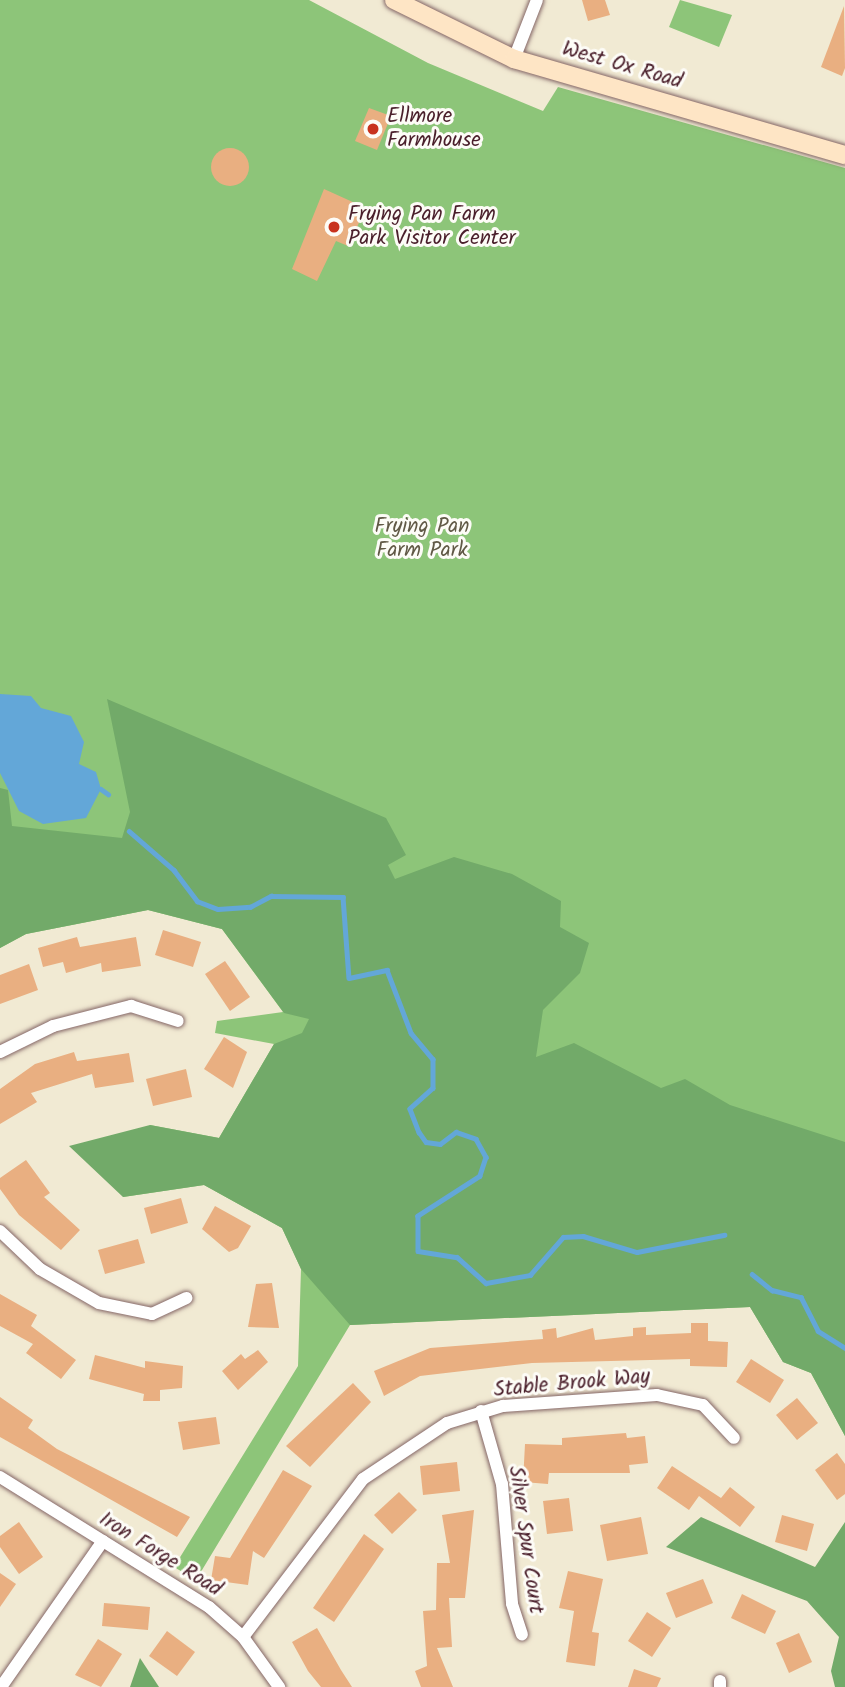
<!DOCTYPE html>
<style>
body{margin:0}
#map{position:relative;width:845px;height:1687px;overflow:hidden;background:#f1ead3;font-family:Kalam,sans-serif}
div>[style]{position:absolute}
.green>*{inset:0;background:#8dc579}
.forest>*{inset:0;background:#72aa69}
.water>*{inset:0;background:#63a7d8}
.stream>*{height:4.5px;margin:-2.25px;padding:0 2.25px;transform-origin:2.25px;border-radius:2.25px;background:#63a7d8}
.building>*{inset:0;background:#e9af81}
.round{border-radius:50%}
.roads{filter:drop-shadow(0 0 2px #846666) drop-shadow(0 0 2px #846666)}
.minor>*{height:12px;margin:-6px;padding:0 6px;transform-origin:6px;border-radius:6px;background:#fff}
.secondary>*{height:18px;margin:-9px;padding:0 9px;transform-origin:9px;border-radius:9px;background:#fee5c5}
.dots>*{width:19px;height:19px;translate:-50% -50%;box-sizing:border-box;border:4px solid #fdfcf7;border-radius:50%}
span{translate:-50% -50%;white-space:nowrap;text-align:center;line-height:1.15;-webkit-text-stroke:6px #fdfcf7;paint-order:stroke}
.street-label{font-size:21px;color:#4a1f2b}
.poi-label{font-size:21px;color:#4a1f2b}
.left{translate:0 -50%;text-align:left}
.park-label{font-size:21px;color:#615946}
</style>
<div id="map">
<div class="green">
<i style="clip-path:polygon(0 0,309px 0,428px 63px,543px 111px,558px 87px,845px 168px,845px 1436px,811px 1373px,783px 1362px,750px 1307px,350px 1325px,196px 1580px,174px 1567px,298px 1366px,301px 1269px,282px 1228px,204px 1185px,123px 1197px,150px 1125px,219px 1138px,274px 1044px,215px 1033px,217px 1021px,283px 1012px,222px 929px,148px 910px,26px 934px,0 948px)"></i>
<i style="clip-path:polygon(680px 0,732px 15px,719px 47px,669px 27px)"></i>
</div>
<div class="forest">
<i style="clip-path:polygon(107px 699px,386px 818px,406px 855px,388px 865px,395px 879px,454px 857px,512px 874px,561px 901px,560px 927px,589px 943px,580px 973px,543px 1010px,536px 1057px,574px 1043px,661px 1088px,685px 1079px,730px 1105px,845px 1142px,845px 1436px,811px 1373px,783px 1362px,750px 1307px,350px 1325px,301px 1269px,282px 1228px,204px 1185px,123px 1197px,69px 1146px,150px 1125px,219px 1138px,274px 1044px,302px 1033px,309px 1019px,284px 1013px,222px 929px,148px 910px,26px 934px,0 948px,0 788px,8px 790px,12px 826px,122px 838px,130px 812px)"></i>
<i style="clip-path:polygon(701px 1517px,815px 1567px,845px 1522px,845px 1687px,835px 1687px,831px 1671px,839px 1637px,807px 1601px,666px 1547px)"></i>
<i style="clip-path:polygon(140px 1658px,159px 1687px,130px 1687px)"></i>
</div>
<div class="water">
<i style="clip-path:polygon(0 694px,31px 696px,41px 708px,71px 716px,84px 742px,79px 764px,96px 772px,101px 789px,86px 818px,43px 824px,19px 811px,0 773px)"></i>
</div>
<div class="stream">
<i style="left:101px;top:789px;width:9px;rotate:36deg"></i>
<i style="left:129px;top:831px;width:60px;rotate:40.9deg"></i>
<i style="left:174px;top:870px;width:39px;rotate:53deg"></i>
<i style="left:197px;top:901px;width:22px;rotate:21deg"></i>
<i style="left:218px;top:909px;width:32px;rotate:-4deg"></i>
<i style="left:250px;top:907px;width:24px;rotate:-28deg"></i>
<i style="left:271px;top:896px;width:72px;rotate:0.8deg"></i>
<i style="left:343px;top:897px;width:81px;rotate:85.8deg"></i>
<i style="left:349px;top:978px;width:39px;rotate:-12deg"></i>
<i style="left:387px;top:970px;width:67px;rotate:69.1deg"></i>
<i style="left:411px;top:1033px;width:34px;rotate:50deg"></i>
<i style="left:433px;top:1059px;width:29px;rotate:90deg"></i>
<i style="left:433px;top:1088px;width:31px;rotate:138deg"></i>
<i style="left:410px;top:1109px;width:25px;rotate:69deg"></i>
<i style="left:419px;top:1132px;width:12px;rotate:55deg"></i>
<i style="left:426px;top:1142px;width:14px;rotate:8deg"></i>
<i style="left:440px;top:1144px;width:20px;rotate:-37deg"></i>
<i style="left:456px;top:1132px;width:21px;rotate:19deg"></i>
<i style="left:476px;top:1139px;width:21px;rotate:61deg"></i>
<i style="left:486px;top:1157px;width:20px;rotate:108deg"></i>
<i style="left:480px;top:1176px;width:74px;rotate:147.2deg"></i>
<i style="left:418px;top:1216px;width:35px;rotate:90deg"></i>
<i style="left:418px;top:1251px;width:39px;rotate:9deg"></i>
<i style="left:457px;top:1257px;width:39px;rotate:42deg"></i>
<i style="left:486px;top:1283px;width:45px;rotate:-10.3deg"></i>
<i style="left:530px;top:1275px;width:50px;rotate:-49deg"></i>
<i style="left:563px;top:1237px;width:20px;rotate:-3deg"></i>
<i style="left:583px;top:1236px;width:56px;rotate:16.5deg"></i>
<i style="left:637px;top:1252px;width:89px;rotate:-11.1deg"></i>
<i style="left:752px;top:1274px;width:26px;rotate:39deg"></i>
<i style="left:772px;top:1290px;width:30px;rotate:14deg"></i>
<i style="left:801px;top:1297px;width:38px;rotate:63deg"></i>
<i style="left:818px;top:1331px;width:32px;rotate:32deg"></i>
</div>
<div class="building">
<i style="clip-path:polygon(582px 0,605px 0,610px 15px,588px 21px)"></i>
<i style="clip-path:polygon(844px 6px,845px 68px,842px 76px,821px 67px)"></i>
<i style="clip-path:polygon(369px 108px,391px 116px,377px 150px,355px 141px)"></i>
<i class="round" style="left:211px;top:148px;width:38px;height:38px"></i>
<i style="clip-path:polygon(324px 189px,366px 208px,348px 246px,336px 241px,317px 281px,292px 269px)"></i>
<i style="clip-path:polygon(163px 930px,201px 942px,193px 967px,155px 955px)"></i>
<i style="clip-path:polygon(77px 937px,80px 947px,136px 937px,141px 966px,102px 972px,101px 963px,66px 973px,63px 962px,43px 967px,38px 948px)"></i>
<i style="clip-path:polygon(225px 961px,250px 997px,230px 1011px,205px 974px)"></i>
<i style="clip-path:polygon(29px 964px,38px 990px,0 1004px,0 975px)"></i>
<i style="clip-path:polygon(224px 1037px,247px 1052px,233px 1088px,204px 1069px)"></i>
<i style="clip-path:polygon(74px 1052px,77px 1061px,129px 1053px,134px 1082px,95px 1088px,92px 1074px,31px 1093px,37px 1102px,0 1124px,0 1089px,35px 1064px)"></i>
<i style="clip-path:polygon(186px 1069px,192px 1097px,153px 1106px,146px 1079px)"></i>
<i style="clip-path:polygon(26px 1160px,50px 1193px,44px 1197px,80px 1230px,61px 1250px,19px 1215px,0 1189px,0 1178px)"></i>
<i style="clip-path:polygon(181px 1198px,188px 1223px,151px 1234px,144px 1208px)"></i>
<i style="clip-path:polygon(215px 1206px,251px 1226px,238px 1248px,229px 1252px,202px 1229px)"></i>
<i style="clip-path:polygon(138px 1239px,145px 1263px,105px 1274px,98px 1250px)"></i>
<i style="clip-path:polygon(272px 1283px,279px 1328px,248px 1327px,256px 1284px)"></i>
<i style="clip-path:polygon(0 1294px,37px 1315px,31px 1326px,76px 1360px,61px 1379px,26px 1353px,33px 1344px,0 1326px)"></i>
<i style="clip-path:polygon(691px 1323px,708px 1323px,708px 1341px,728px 1342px,727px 1367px,690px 1366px,690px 1359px,532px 1363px,420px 1376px,384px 1396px,374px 1371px,430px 1348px,543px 1339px,542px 1330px,556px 1328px,557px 1338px,593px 1328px,595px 1340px,633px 1336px,633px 1328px,646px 1327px,646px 1335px,691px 1333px)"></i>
<i style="clip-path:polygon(258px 1350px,268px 1362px,238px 1390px,222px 1371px,241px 1354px,245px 1359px)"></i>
<i style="clip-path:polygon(95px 1355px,145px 1368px,145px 1361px,183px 1366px,182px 1388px,160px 1390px,160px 1401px,143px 1401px,144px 1394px,89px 1379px)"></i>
<i style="clip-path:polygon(751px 1359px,784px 1380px,770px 1403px,736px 1382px)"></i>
<i style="clip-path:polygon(353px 1383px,371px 1402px,310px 1467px,286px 1446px)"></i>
<i style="clip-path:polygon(0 1397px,33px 1420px,28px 1428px,57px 1449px,190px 1517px,177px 1537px,0 1437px)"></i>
<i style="clip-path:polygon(797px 1398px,818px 1423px,797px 1440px,776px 1415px)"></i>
<i style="clip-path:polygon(216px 1417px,220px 1444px,183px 1450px,178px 1422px)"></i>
<i style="clip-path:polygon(626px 1433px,627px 1438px,645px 1436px,648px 1463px,629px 1465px,630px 1473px,549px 1473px,548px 1484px,523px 1482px,525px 1444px,562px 1445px,562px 1438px)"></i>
<i style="clip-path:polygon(837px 1453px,845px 1464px,845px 1494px,837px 1500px,815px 1470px)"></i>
<i style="clip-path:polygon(457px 1462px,460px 1491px,423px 1495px,420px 1466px)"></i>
<i style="clip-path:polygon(672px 1466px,721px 1498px,730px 1487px,755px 1507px,740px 1527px,699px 1496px,689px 1510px,657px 1488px)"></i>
<i style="clip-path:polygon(283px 1470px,312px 1486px,264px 1558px,253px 1551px,248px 1585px,211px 1580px,215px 1556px,230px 1558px)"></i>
<i style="clip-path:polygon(399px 1492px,417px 1510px,392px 1534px,374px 1515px)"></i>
<i style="clip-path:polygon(569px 1498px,573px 1531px,547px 1534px,543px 1501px)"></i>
<i style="clip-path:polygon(474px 1510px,465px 1598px,449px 1598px,452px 1647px,437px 1648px,453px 1687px,421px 1687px,415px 1671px,427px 1666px,423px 1611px,436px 1610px,437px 1563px,450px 1563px,442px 1515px)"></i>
<i style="clip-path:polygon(782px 1515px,814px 1524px,807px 1551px,775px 1542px)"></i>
<i style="clip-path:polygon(641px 1517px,648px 1554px,607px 1561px,600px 1525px)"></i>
<i style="clip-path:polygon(19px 1522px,43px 1557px,19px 1574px,0 1547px,0 1536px)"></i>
<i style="clip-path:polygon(364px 1534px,384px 1549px,334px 1622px,313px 1608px)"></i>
<i style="clip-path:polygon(568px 1571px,603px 1579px,592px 1632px,599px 1633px,595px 1666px,566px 1662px,574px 1611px,559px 1608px)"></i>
<i style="clip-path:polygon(0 1573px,16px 1584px,0 1607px)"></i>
<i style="clip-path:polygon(703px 1579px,713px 1603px,676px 1618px,666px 1593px)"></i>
<i style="clip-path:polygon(742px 1594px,776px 1611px,765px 1634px,731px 1618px)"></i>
<i style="clip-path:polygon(104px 1603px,150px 1607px,148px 1630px,102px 1626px)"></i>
<i style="clip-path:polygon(647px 1612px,671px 1628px,652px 1657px,628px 1641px)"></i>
<i style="clip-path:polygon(317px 1628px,341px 1670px,352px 1687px,321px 1687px,308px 1671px,292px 1642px)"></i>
<i style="clip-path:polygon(167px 1631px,195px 1652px,177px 1676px,149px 1656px)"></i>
<i style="clip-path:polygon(799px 1633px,812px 1662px,789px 1673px,776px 1643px)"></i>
<i style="clip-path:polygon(98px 1639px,122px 1654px,101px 1687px,75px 1675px)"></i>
<i style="clip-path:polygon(634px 1669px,661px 1678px,657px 1687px,628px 1687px)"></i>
</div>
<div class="roads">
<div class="minor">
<i style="left:514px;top:59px;width:63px;rotate:-68.7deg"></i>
<i style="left:0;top:1052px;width:59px;rotate:-26.1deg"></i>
<i style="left:53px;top:1026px;width:81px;rotate:-14.4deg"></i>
<i style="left:131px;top:1006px;width:49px;rotate:17.7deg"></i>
<i style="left:0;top:1231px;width:55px;rotate:43.5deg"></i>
<i style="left:40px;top:1269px;width:68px;rotate:30deg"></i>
<i style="left:99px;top:1303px;width:54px;rotate:11.7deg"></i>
<i style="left:152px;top:1314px;width:38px;rotate:-25deg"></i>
<i style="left:481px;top:1411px;width:76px;rotate:74deg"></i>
<i style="left:502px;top:1484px;width:120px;rotate:85.2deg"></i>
<i style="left:512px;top:1604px;width:32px;rotate:72deg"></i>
<i style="left:0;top:1477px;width:246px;rotate:31.9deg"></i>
<i style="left:209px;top:1607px;width:45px;rotate:41.4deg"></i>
<i style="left:243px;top:1637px;width:62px;rotate:54.2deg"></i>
<i style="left:243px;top:1637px;width:198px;rotate:-52.8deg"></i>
<i style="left:363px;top:1479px;width:101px;rotate:-33.7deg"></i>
<i style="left:447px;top:1423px;width:59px;rotate:-16.9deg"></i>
<i style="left:503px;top:1406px;width:154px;rotate:-4.1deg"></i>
<i style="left:657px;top:1395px;width:47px;rotate:12.3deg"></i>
<i style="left:703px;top:1405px;width:45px;rotate:46.8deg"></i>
<i style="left:1px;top:1687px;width:178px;rotate:-55.1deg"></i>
<i style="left:720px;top:1687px;width:6px;rotate:-90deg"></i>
</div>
<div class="secondary">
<i style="left:394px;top:0;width:134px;rotate:26.2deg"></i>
<i style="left:514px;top:59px;width:345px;rotate:16.2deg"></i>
</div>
</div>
<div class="dots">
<i style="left:373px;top:129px;background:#c8321e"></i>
<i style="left:334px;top:227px;background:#c8321e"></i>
</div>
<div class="street-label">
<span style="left:622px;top:66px;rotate:16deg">West Ox Road</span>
<span style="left:572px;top:1384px;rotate:-5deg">Stable Brook Way</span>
<span style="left:525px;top:1540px;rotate:82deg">Silver Spur Court</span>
<span style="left:160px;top:1555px;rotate:32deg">Iron Forge Road</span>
</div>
<div class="poi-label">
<span class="left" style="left:387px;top:129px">Ellmore<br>Farmhouse</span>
<span class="left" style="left:348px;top:227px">Frying Pan Farm<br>Park Visitor Center</span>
</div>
<div class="park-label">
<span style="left:422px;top:539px">Frying Pan<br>Farm Park</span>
</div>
</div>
